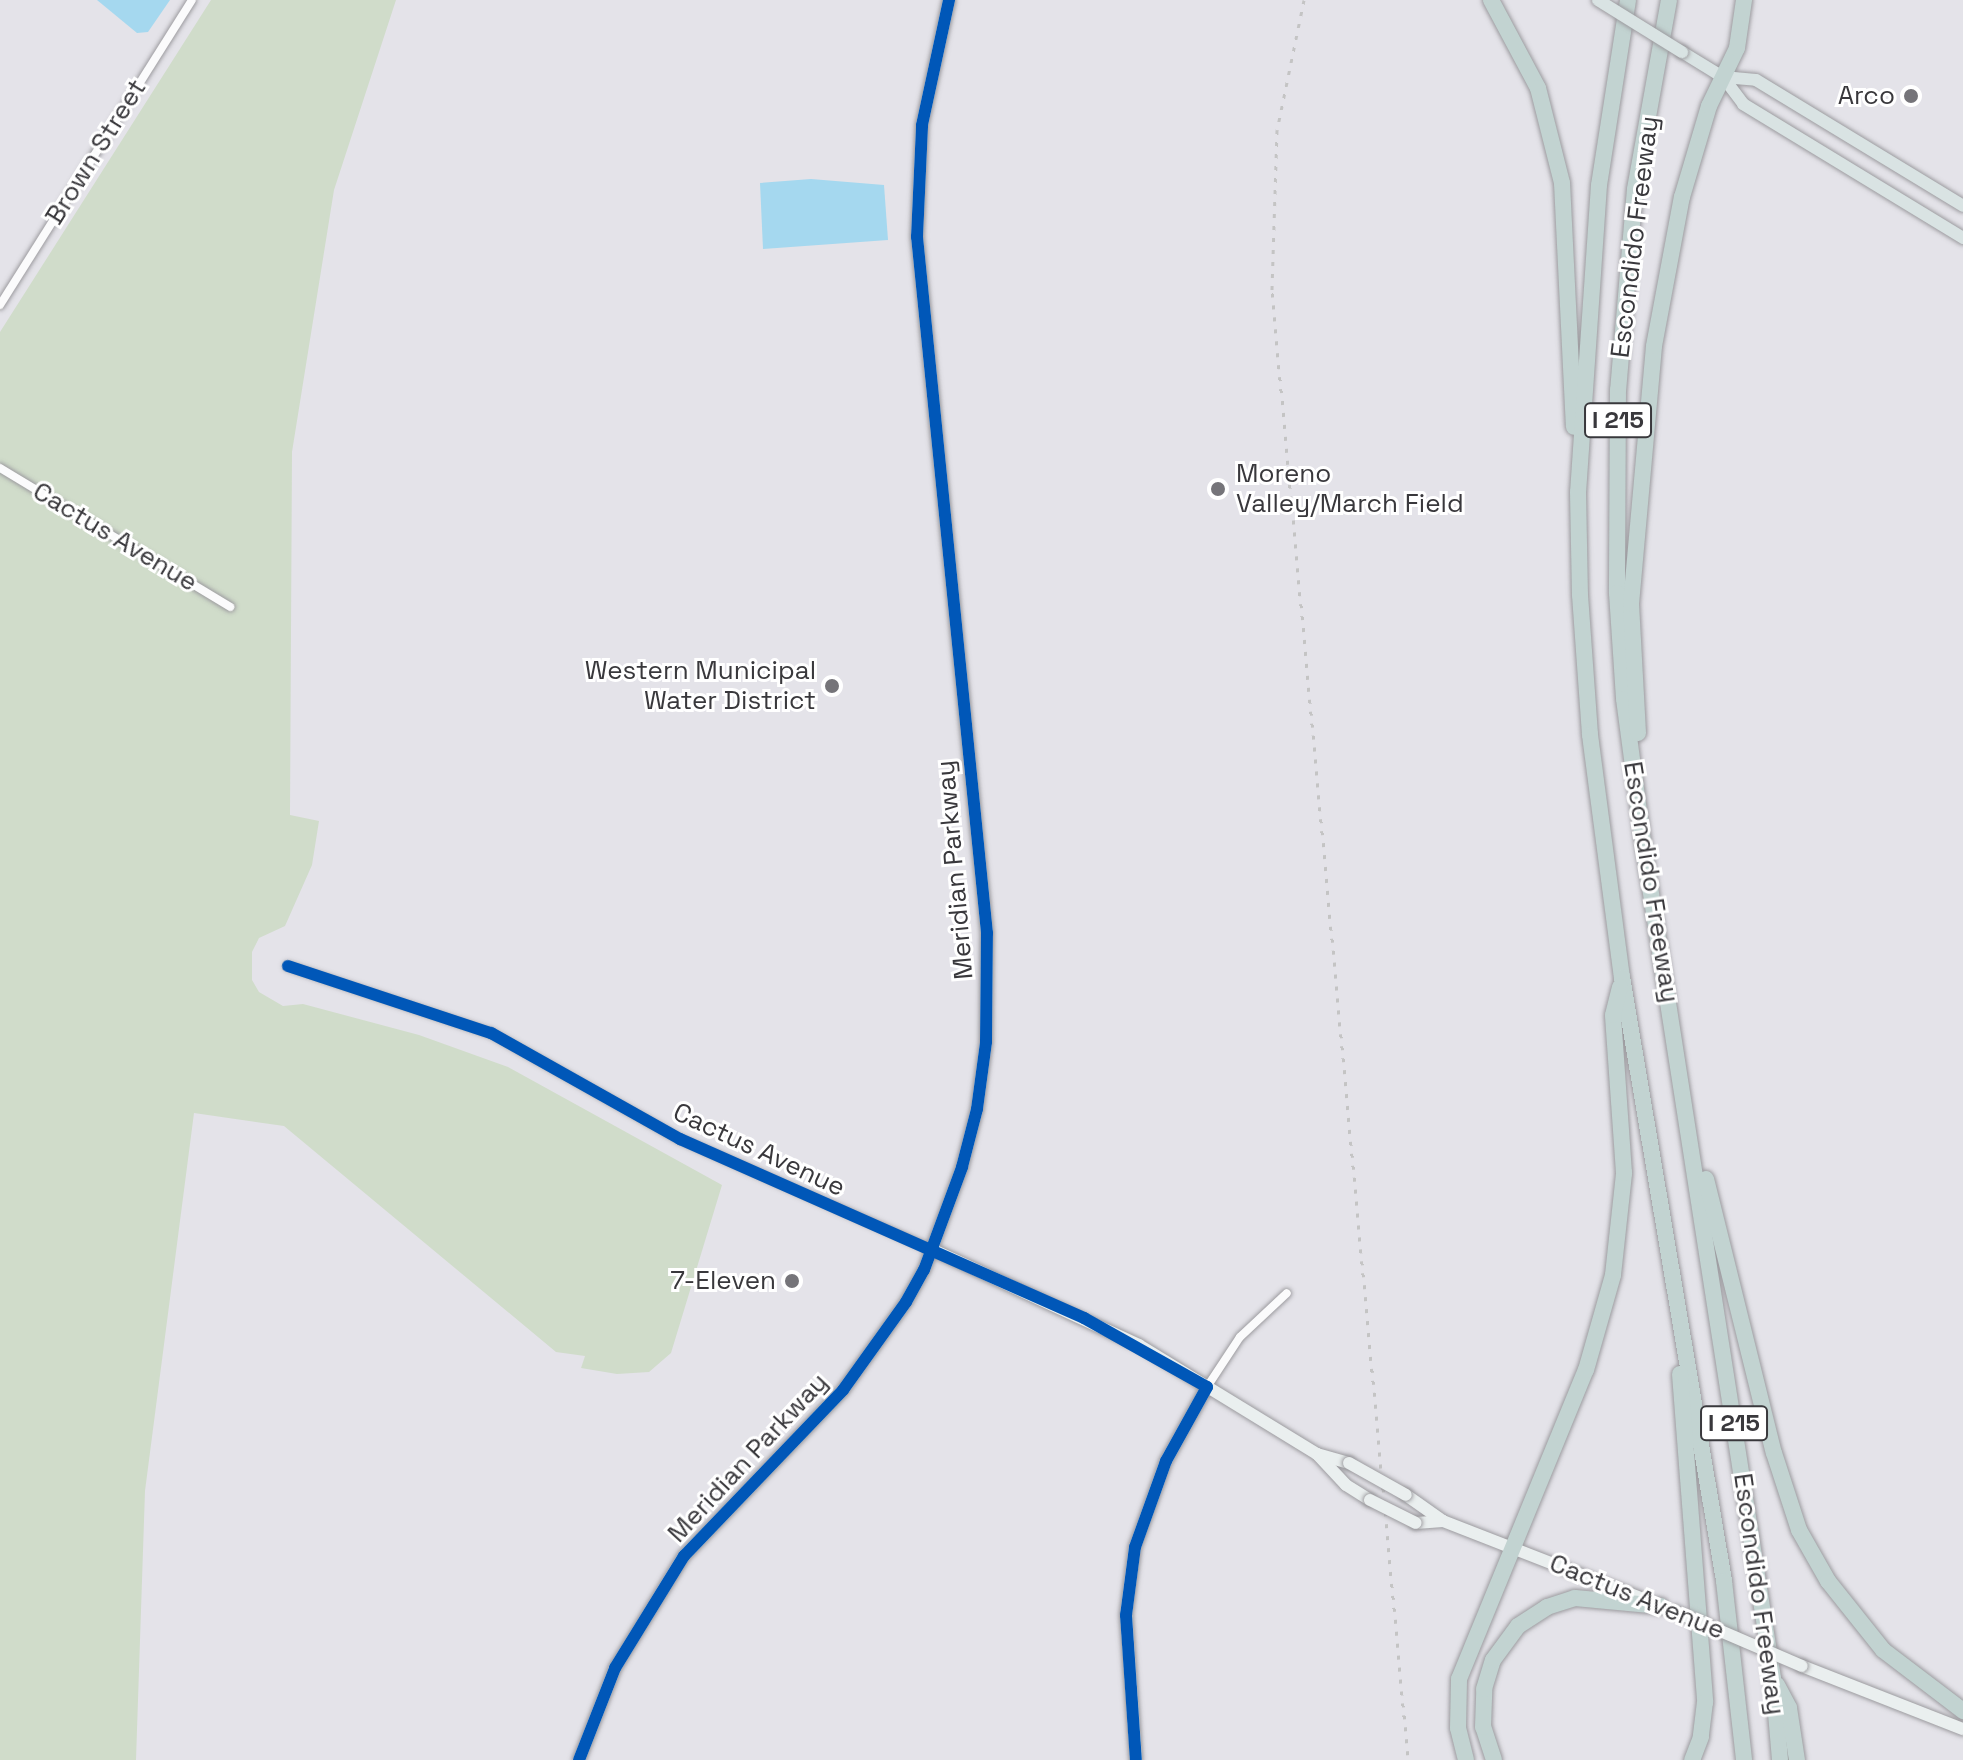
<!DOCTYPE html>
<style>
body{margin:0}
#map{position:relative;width:1963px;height:1760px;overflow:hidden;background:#e4e3e9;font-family:"Space Grotesk",sans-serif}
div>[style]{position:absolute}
.green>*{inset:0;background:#d0dcca}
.water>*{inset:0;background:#a5d8ef}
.roads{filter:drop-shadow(0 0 2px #9c9b9f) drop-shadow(0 0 2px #9c9b9f)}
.street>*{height:8px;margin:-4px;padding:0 4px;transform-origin:4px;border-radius:4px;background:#fbfbfc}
.secondary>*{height:12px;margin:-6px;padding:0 6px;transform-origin:6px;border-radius:6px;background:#eaefef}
.primary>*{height:12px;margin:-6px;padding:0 6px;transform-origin:6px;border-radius:6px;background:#d9e3e3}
.highway>*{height:16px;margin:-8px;padding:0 8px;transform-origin:8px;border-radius:8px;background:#c2d3d1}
.rail>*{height:3px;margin-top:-1.5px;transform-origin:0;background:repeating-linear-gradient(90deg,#c4c4c4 0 4px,transparent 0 12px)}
.bridges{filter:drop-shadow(0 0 2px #9c9b9f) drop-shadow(0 0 2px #9c9b9f)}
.secondary-bridge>*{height:12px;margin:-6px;padding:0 6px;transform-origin:6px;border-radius:6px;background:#eaefef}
.primary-bridge>*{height:12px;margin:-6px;padding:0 6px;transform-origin:6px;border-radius:6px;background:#d9e3e3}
.cycleway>*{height:12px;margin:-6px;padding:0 6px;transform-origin:6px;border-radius:6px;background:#0057b8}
.dots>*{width:22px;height:22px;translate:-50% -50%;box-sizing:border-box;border:4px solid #fff;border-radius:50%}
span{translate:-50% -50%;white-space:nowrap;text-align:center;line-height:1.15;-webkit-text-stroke:6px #fff;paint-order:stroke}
.shield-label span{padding:2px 6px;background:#fff;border:2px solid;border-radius:6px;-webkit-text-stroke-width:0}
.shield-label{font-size:24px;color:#39383c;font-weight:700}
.poi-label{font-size:26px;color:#39383c}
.right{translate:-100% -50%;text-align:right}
.left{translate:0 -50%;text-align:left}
.street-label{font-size:26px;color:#39383c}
</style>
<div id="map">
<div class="green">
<i style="clip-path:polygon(211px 0,396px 0,334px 190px,292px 452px,290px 815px,319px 821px,312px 865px,285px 926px,259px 938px,252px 952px,252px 980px,259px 992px,283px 1006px,303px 1004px,419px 1035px,508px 1067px,722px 1185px,671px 1353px,649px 1372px,617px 1374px,581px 1368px,585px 1356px,556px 1352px,284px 1126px,194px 1113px,145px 1491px,136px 1760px,0 1760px,0 332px)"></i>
</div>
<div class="water">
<i style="clip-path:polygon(97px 0,170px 0,148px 32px,137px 33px)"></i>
<i style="clip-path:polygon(811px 179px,884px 185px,888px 240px,763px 249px,760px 183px)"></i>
</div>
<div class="roads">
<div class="street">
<i style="left:0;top:305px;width:360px;rotate:-57.8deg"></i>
<i style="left:0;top:468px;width:269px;rotate:31.1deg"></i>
<i style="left:288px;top:966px;width:214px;rotate:18.3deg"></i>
<i style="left:491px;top:1033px;width:217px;rotate:29.3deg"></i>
<i style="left:680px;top:1139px;width:274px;rotate:23.7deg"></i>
<i style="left:1207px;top:1387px;width:60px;rotate:-56.6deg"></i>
<i style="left:1240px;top:1337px;width:64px;rotate:-43.1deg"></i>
</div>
<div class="secondary">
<i style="left:931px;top:1249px;width:229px;rotate:24.8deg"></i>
<i style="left:1139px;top:1345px;width:209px;rotate:31.5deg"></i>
<i style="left:1317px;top:1454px;width:42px;rotate:46.9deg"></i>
<i style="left:1346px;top:1485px;width:28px;rotate:32deg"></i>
<i style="left:1317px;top:1454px;width:33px;rotate:16deg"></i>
<i style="left:1406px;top:1495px;width:45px;rotate:35.1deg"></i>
<i style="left:1443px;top:1521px;width:220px;rotate:21.3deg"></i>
<i style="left:1416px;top:1523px;width:27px;rotate:-4deg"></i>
<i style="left:1802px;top:1666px;width:173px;rotate:21.4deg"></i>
<i style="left:579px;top:1760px;width:99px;rotate:-68.6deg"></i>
<i style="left:615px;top:1668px;width:132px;rotate:-58.4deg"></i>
<i style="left:684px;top:1556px;width:230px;rotate:-46.2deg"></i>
<i style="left:843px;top:1390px;width:108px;rotate:-54.4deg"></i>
<i style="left:906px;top:1302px;width:37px;rotate:-61deg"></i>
<i style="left:924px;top:1270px;width:110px;rotate:-69.7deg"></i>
<i style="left:962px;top:1167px;width:60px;rotate:-75.5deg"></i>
<i style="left:977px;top:1109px;width:68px;rotate:-82.3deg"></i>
<i style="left:986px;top:1042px;width:109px;rotate:-89.5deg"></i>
<i style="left:987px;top:933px;width:700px;rotate:-95.74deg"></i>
<i style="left:917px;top:237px;width:112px;rotate:-87.4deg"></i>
<i style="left:922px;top:125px;width:128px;rotate:-77.8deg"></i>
<i style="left:1136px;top:1760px;width:145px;rotate:-93.9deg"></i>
<i style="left:1126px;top:1615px;width:69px;rotate:-82.5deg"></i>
<i style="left:1135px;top:1547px;width:91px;rotate:-70.2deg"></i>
<i style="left:1166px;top:1461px;width:85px;rotate:-61deg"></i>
</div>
<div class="primary">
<i style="left:1682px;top:52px;width:48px;rotate:31.4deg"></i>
<i style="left:1723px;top:77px;width:34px;rotate:53deg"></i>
<i style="left:1743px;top:104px;width:258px;rotate:31.3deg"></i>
<i style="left:1723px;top:77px;width:33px;rotate:5deg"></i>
<i style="left:1756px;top:80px;width:242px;rotate:31.3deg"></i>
</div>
<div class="highway">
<i style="left:1491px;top:0;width:100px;rotate:61.9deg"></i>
<i style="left:1538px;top:88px;width:98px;rotate:75.8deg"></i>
<i style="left:1562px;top:183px;width:244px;rotate:87.2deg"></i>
<i style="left:1628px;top:0;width:187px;rotate:98.9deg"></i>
<i style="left:1599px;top:185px;width:308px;rotate:93.9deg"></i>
<i style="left:1578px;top:492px;width:103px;rotate:88.9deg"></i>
<i style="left:1580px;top:595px;width:140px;rotate:85.9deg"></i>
<i style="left:1590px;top:735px;width:244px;rotate:82.5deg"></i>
<i style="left:1622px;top:977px;width:613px;rotate:80.41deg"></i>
<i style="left:1724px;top:1581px;width:180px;rotate:83.6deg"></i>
<i style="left:1669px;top:0;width:192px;rotate:100.2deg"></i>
<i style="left:1635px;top:189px;width:202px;rotate:94.8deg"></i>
<i style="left:1618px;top:390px;width:203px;rotate:90.3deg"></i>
<i style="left:1617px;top:593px;width:106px;rotate:86.2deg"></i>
<i style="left:1624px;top:699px;width:144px;rotate:82.4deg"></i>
<i style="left:1643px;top:842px;width:846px;rotate:81.16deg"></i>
<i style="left:1773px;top:1678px;width:82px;rotate:85.1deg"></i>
<i style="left:1638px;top:733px;width:129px;rotate:-93.1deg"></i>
<i style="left:1631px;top:604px;width:259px;rotate:-84.9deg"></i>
<i style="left:1654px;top:346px;width:152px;rotate:-79.4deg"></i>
<i style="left:1682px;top:197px;width:95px;rotate:-73.5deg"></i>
<i style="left:1709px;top:106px;width:64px;rotate:-64.2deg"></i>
<i style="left:1737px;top:48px;width:49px;rotate:-81.7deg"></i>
<i style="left:1706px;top:1179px;width:282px;rotate:76.1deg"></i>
<i style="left:1774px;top:1453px;width:81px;rotate:72deg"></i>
<i style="left:1799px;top:1530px;width:59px;rotate:60.4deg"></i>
<i style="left:1828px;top:1581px;width:88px;rotate:51.4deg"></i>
<i style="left:1883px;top:1650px;width:101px;rotate:37.3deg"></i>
<i style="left:1680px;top:1374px;width:329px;rotate:85.6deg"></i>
<i style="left:1705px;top:1702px;width:35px;rotate:97deg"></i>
<i style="left:1701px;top:1737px;width:25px;rotate:111deg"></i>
<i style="left:1777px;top:1685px;width:26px;rotate:62deg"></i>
<i style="left:1789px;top:1708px;width:53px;rotate:81.3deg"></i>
<i style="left:1466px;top:1760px;width:33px;rotate:-104deg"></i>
<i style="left:1458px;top:1728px;width:49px;rotate:-88.8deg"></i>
<i style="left:1459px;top:1679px;width:334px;rotate:-67.7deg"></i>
<i style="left:1586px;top:1370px;width:99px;rotate:-74.1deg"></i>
<i style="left:1613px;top:1275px;width:103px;rotate:-83.8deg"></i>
<i style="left:1624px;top:1173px;width:158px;rotate:-94deg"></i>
<i style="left:1613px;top:1015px;width:29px;rotate:-76deg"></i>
<i style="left:1494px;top:1760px;width:35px;rotate:-108deg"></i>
<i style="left:1483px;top:1727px;width:38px;rotate:-88deg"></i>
<i style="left:1484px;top:1689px;width:30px;rotate:-73deg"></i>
<i style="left:1493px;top:1660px;width:42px;rotate:-53.7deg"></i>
<i style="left:1518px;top:1626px;width:35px;rotate:-33deg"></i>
<i style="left:1547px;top:1607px;width:29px;rotate:-18deg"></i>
<i style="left:1575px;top:1598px;width:86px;rotate:5.3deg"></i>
</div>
</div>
<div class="rail">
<i style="left:1304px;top:0;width:133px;rotate:101.7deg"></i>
<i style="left:1277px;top:130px;width:163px;rotate:91.8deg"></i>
<i style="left:1272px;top:293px;width:1473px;rotate:84.7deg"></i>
</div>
<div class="bridges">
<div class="secondary-bridge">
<i style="left:1349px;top:1463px;width:65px;rotate:29.3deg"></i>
<i style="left:1370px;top:1500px;width:51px;rotate:26.6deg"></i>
<i style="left:1674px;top:1611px;width:139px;rotate:23.3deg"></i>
</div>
<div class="primary-bridge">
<i style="left:1598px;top:0;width:99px;rotate:31.8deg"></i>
</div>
</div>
<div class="cycleway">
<i style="left:288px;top:966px;width:214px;rotate:18.3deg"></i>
<i style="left:491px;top:1033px;width:217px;rotate:29.3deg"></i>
<i style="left:680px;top:1139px;width:442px;rotate:23.9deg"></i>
<i style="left:1084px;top:1318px;width:141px;rotate:29.3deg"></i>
<i style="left:1207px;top:1387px;width:85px;rotate:119deg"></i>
<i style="left:1166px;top:1461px;width:91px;rotate:109.8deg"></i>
<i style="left:1135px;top:1547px;width:69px;rotate:97.5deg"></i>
<i style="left:1126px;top:1615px;width:145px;rotate:86.1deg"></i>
<i style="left:579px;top:1760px;width:99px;rotate:-68.6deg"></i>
<i style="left:615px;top:1668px;width:132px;rotate:-58.4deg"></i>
<i style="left:684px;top:1556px;width:230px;rotate:-46.2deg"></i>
<i style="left:843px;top:1390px;width:108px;rotate:-54.4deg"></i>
<i style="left:906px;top:1302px;width:37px;rotate:-61deg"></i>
<i style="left:924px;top:1270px;width:110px;rotate:-69.7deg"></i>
<i style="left:962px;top:1167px;width:60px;rotate:-75.5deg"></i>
<i style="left:977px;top:1109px;width:68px;rotate:-82.3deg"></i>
<i style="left:986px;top:1042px;width:109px;rotate:-89.5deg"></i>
<i style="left:987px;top:933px;width:700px;rotate:-95.74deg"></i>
<i style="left:917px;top:237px;width:112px;rotate:-87.4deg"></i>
<i style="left:922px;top:125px;width:128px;rotate:-77.8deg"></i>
</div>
<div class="dots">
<i style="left:1911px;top:96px;background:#757479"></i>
<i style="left:1218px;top:489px;background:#757479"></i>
<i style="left:832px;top:686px;background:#757479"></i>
<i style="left:792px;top:1281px;background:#757479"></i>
</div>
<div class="shield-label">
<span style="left:1618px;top:420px">I 215</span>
<span style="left:1734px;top:1423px">I 215</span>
</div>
<div class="poi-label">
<span class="right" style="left:1895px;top:96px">Arco</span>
<span class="left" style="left:1236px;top:489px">Moreno<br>Valley/March Field</span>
<span class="right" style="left:816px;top:686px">Western Municipal<br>Water District</span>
<span class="right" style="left:776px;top:1281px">7-Eleven</span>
</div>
<div class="street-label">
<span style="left:96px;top:152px;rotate:-58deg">Brown Street</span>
<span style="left:1635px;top:237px;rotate:-83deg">Escondido Freeway</span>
<span style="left:115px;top:537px;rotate:31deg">Cactus Avenue</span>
<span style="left:955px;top:870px;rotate:-95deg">Meridian Parkway</span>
<span style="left:1651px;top:882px;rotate:81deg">Escondido Freeway</span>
<span style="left:759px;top:1150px;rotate:25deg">Cactus Avenue</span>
<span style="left:748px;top:1458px;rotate:-47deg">Meridian Parkway</span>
<span style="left:1759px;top:1594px;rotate:82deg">Escondido Freeway</span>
<span style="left:1637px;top:1597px;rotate:22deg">Cactus Avenue</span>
</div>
</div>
